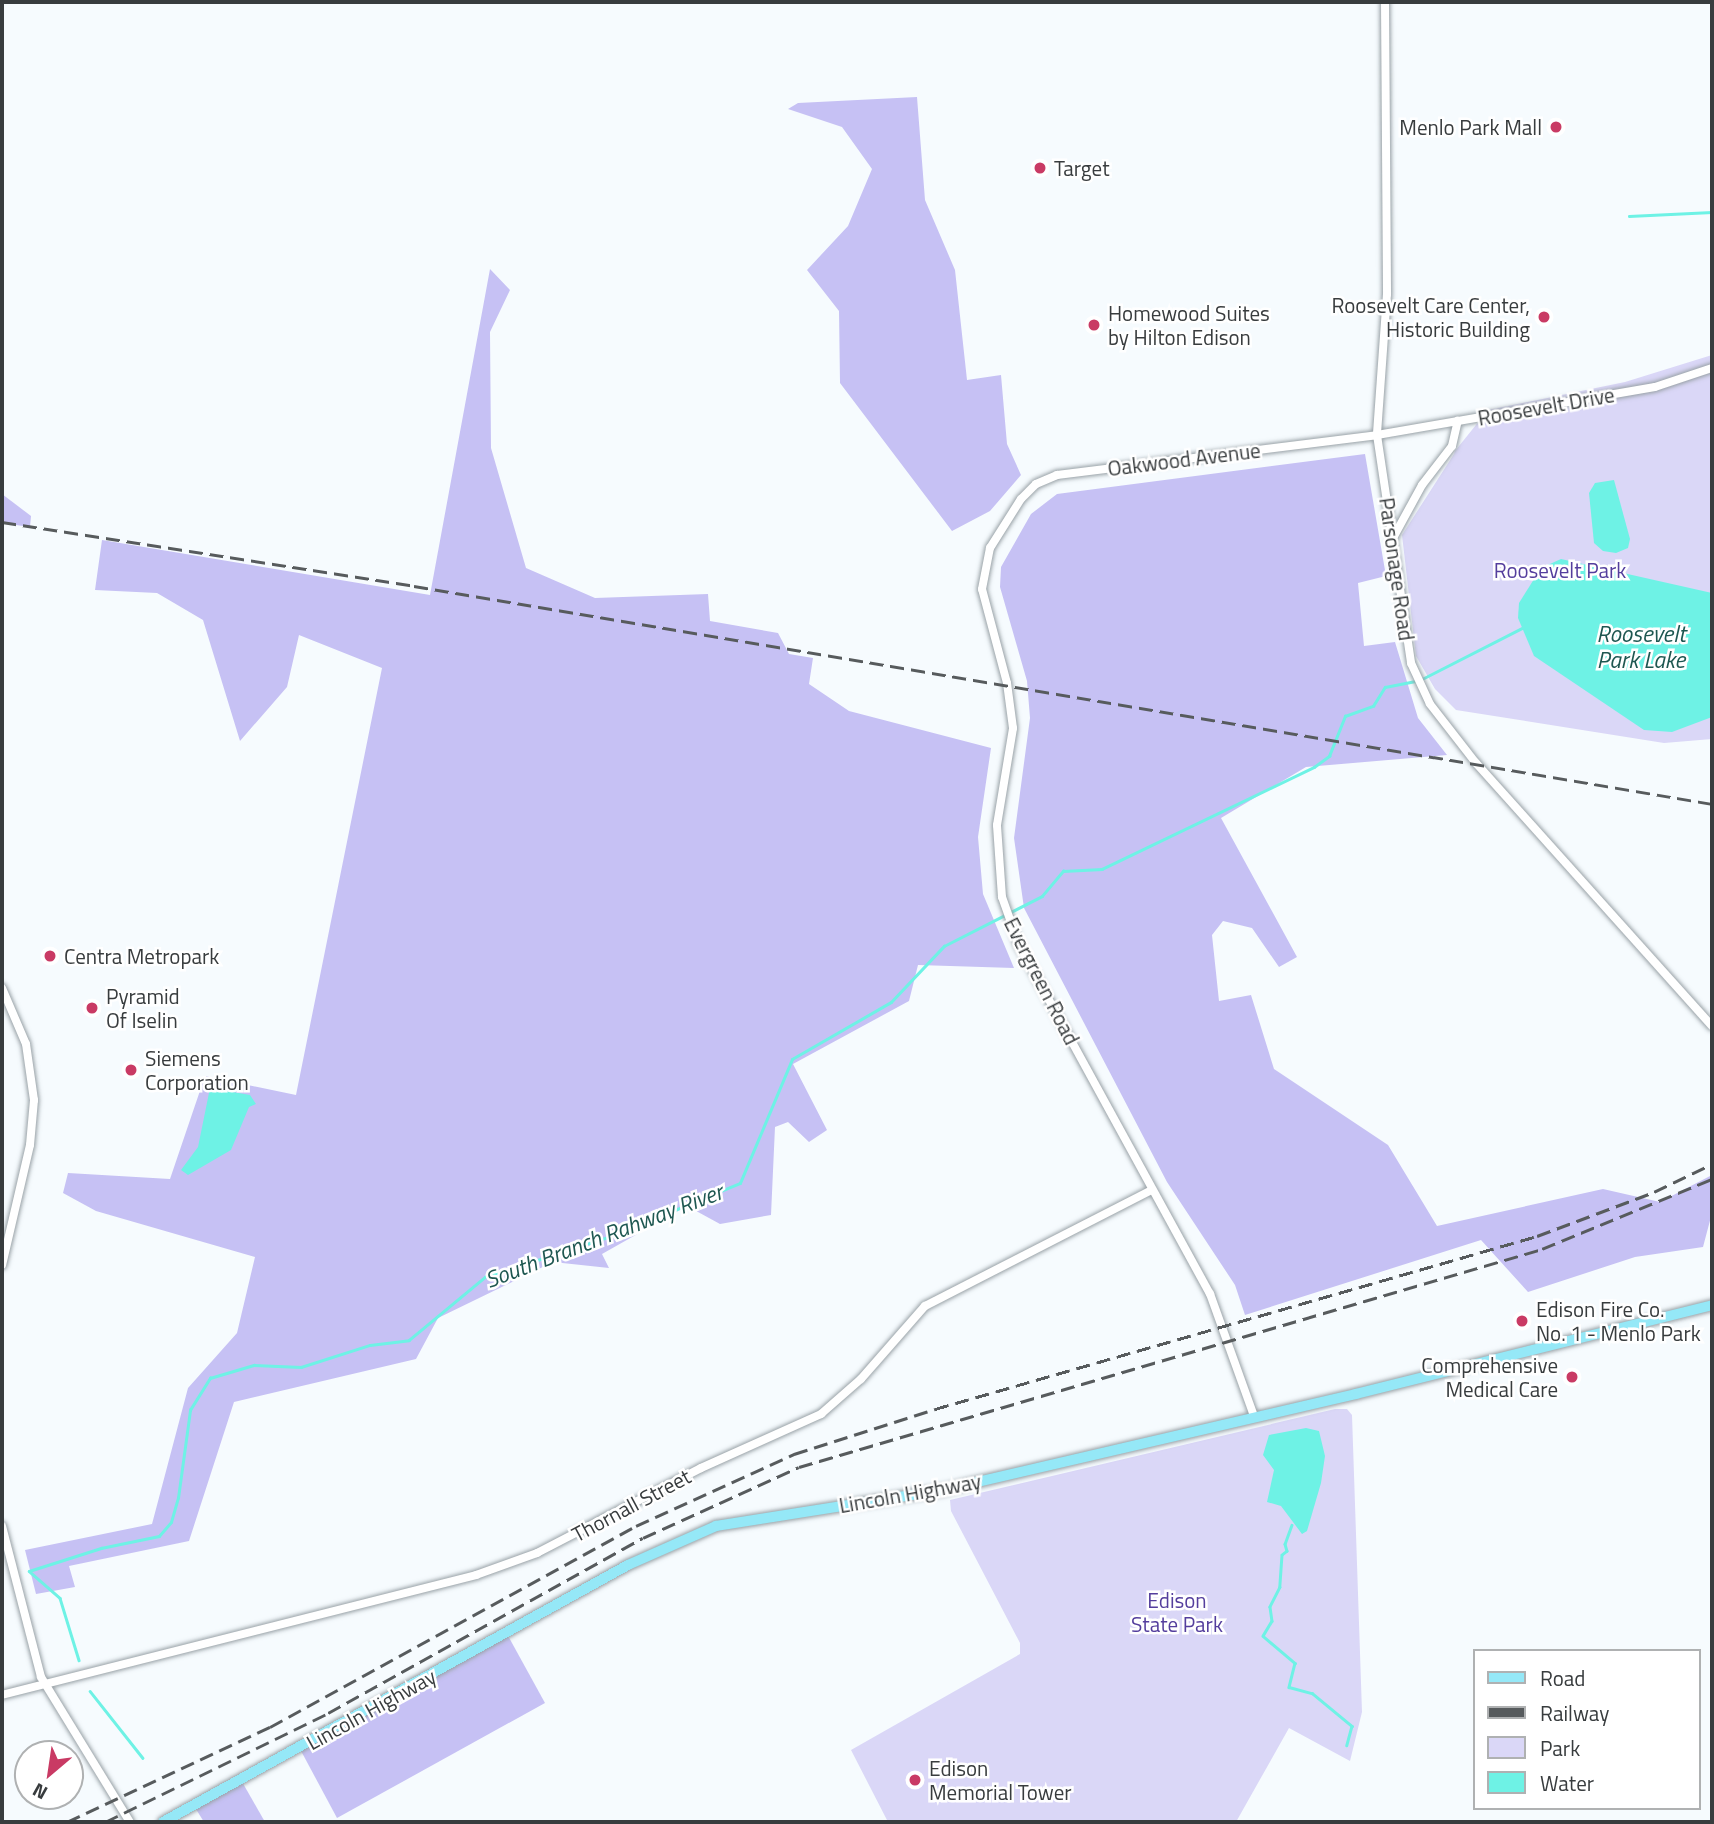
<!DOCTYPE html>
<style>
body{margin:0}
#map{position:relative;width:1714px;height:1824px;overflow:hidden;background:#f6fbfe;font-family:"Titillium Web",sans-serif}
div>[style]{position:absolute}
.green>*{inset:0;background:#dad7f7}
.forest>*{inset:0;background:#c6c1f4}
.water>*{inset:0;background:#6ef2e5}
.stream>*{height:2.5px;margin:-1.25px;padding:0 1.25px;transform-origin:1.25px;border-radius:1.25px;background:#6ef2e5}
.roads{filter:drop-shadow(0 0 2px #99a2a7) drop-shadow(0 0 2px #99a2a7)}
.minor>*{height:8px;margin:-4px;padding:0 4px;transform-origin:4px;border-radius:4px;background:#fff}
.major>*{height:10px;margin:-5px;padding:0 5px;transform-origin:5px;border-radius:5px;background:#95e8f7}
.rail>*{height:2.5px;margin-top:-1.25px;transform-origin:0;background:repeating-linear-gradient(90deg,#575b5d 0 14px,transparent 0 21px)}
.dots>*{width:19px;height:19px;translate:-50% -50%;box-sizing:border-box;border:4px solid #fff;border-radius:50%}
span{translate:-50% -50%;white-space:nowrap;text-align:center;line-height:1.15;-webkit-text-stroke:5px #fff;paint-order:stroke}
.poi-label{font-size:21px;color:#383c3e}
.right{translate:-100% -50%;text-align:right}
.left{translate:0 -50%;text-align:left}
.street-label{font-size:21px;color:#383c3e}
.park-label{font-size:21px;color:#543e9d}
.water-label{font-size:23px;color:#1e5751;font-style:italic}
.frame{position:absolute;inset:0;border:4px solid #383c3e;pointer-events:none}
.legend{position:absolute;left:1473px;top:1649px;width:228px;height:161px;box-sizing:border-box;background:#fff;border:2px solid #afb1b2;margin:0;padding:9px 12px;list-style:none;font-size:21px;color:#383c3e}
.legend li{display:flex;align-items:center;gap:14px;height:35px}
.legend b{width:35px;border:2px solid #afb1b2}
.north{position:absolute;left:14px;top:1740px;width:70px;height:70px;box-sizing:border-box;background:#fff;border:2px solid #afb1b2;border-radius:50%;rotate:209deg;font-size:19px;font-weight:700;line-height:28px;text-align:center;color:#383c3e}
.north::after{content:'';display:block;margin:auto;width:24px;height:32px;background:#c93a64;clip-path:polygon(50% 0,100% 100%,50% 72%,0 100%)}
</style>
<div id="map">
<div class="green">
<i style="clip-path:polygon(1712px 355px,1712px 739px,1664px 743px,1456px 710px,1435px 689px,1416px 656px,1402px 535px,1454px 454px,1459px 437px,1455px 451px,1488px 410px,1625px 382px)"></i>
<i style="clip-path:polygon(1335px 1409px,1347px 1409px,1352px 1415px,1362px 1712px,1350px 1761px,1289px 1728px,1236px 1822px,888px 1822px,851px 1750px,1020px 1654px,1020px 1643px,951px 1511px,950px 1500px)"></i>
</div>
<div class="forest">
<i style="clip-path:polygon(917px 97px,925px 200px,955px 270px,967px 380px,1001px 375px,1007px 444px,1021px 475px,990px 511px,952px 531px,840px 383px,839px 311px,807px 270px,848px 226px,872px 169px,842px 127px,788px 109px,798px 103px)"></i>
<i style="clip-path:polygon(490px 269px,510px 290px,490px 332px,491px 448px,526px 568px,595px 598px,708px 594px,710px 621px,778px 633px,789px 654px,813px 658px,809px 684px,849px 711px,991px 748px,978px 837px,983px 894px,1014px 968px,918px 965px,909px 1001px,793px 1064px,827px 1130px,809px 1142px,788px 1122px,775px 1127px,771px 1215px,720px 1224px,687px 1206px,602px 1254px,609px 1268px,553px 1262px,438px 1318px,416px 1359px,234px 1402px,189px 1541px,69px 1566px,75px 1587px,36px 1594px,25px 1550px,152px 1524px,188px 1388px,237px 1333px,255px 1257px,96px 1211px,63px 1193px,68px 1173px,170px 1179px,205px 1076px,296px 1095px,382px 668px,299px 635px,287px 687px,240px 741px,203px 620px,157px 593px,95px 590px,102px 540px,430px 595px)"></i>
<i style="clip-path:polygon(1365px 454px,1386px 576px,1358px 583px,1364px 646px,1395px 642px,1418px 718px,1447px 755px,1306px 767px,1221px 818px,1297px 957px,1279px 967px,1252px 928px,1223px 921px,1212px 935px,1219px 1001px,1251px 995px,1274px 1069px,1388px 1145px,1437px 1226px,1603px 1189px,1660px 1202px,1712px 1175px,1712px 1213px,1703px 1247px,1635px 1257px,1528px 1292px,1481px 1240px,1245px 1315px,1235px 1285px,1167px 1182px,1024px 908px,1014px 838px,1030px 718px,1027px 681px,1000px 587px,1001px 567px,1031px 514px,1057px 494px)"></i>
<i style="clip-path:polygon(2px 494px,31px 516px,30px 527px,2px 523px)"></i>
<i style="clip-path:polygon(507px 1634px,545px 1703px,337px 1818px,300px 1749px)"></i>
<i style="clip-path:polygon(241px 1780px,265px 1822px,204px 1822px,194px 1806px)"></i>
</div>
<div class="water">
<i style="clip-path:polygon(1614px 480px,1630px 539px,1628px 548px,1616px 553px,1603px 551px,1594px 543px,1589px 493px,1595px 483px)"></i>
<i style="clip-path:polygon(1561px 559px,1712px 593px,1712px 717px,1672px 732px,1644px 730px,1534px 656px,1518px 618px,1519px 603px,1541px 568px)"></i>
<i style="clip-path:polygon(210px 1088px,250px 1095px,256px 1104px,249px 1107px,231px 1150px,188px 1175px,181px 1170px,198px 1147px)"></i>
<i style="clip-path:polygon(1306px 1428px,1319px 1431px,1325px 1456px,1321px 1483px,1307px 1531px,1302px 1534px,1281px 1506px,1267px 1502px,1274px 1470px,1263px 1455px,1269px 1435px)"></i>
</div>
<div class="stream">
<i style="left:1629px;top:216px;width:83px;rotate:-2.8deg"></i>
<i style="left:1422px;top:679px;width:112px;rotate:-27deg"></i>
<i style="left:1292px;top:1525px;width:20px;rotate:110deg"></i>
<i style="left:1285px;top:1544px;width:7px;rotate:74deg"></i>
<i style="left:1287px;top:1551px;width:6px;rotate:141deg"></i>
<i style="left:1282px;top:1555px;width:32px;rotate:94deg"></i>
<i style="left:1280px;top:1587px;width:22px;rotate:117deg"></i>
<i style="left:1270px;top:1607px;width:14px;rotate:82deg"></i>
<i style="left:1272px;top:1621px;width:17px;rotate:121deg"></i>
<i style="left:1263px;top:1636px;width:42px;rotate:40.2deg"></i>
<i style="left:1295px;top:1663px;width:25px;rotate:104deg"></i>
<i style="left:1289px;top:1687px;width:24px;rotate:15deg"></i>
<i style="left:1312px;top:1693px;width:52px;rotate:39.5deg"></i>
<i style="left:1352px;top:1726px;width:20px;rotate:105deg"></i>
<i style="left:29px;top:1571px;width:76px;rotate:-17.7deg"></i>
<i style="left:101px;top:1548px;width:59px;rotate:-11.7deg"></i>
<i style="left:159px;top:1536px;width:18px;rotate:-49deg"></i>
<i style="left:171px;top:1522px;width:25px;rotate:-74deg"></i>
<i style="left:178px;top:1498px;width:89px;rotate:-82.2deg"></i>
<i style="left:190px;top:1410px;width:38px;rotate:-58deg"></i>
<i style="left:210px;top:1378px;width:46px;rotate:-16.5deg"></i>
<i style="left:254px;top:1365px;width:47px;rotate:2.4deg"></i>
<i style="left:301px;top:1367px;width:72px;rotate:-17.7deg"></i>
<i style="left:370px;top:1345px;width:39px;rotate:-7deg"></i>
<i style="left:409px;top:1340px;width:99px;rotate:-39.7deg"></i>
<i style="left:485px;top:1277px;width:139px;rotate:-18deg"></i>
<i style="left:617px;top:1234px;width:133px;rotate:-22.5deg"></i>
<i style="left:740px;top:1183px;width:134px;rotate:-67.2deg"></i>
<i style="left:792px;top:1059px;width:114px;rotate:-29.9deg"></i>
<i style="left:891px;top:1002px;width:77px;rotate:-46.6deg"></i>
<i style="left:944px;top:946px;width:110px;rotate:-27deg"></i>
<i style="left:1042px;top:896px;width:33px;rotate:-50deg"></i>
<i style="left:1063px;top:871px;width:39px;rotate:-3deg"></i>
<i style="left:1102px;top:869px;width:235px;rotate:-25.7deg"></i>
<i style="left:1314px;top:767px;width:19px;rotate:-36deg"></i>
<i style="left:1329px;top:756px;width:43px;rotate:-68.2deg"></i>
<i style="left:1345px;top:716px;width:30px;rotate:-20deg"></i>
<i style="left:1373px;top:706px;width:22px;rotate:-58deg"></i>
<i style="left:1385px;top:687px;width:32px;rotate:-11deg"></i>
<i style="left:29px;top:1571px;width:41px;rotate:41.1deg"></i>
<i style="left:60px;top:1598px;width:65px;rotate:73deg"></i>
<i style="left:90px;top:1691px;width:85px;rotate:51.7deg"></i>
</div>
<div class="roads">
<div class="minor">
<i style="left:1385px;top:2px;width:292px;rotate:89.6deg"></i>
<i style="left:1387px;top:294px;width:141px;rotate:94.1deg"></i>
<i style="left:1377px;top:435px;width:231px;rotate:81.5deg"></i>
<i style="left:1411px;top:663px;width:45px;rotate:65.1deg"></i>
<i style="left:1430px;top:704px;width:75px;rotate:52.1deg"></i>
<i style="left:1476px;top:763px;width:353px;rotate:48.1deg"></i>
<i style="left:1393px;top:538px;width:60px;rotate:-61.3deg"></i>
<i style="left:1422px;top:485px;width:49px;rotate:-52.4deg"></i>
<i style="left:1452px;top:446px;width:26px;rotate:-77deg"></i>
<i style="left:2px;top:988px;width:61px;rotate:66.8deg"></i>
<i style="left:26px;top:1044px;width:57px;rotate:81.9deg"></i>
<i style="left:34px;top:1100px;width:45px;rotate:95.1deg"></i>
<i style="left:30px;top:1145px;width:123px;rotate:103.1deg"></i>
<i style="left:1254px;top:1416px;width:130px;rotate:-109.8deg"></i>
<i style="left:1210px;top:1294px;width:398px;rotate:-118.7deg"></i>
<i style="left:1019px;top:945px;width:51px;rotate:-109.5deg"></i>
<i style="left:1002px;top:897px;width:72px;rotate:-94deg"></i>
<i style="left:997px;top:825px;width:98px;rotate:-80.6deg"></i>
<i style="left:1013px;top:728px;width:45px;rotate:-97.6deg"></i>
<i style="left:1007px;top:683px;width:97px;rotate:-104.9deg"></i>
<i style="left:982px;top:589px;width:42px;rotate:-79deg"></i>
<i style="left:990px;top:548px;width:58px;rotate:-57.7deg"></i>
<i style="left:1021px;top:499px;width:21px;rotate:-45deg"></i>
<i style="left:1036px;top:484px;width:23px;rotate:-23deg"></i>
<i style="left:1057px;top:475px;width:322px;rotate:-7.1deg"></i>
<i style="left:1377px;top:435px;width:282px;rotate:-9.8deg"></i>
<i style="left:1655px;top:387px;width:60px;rotate:-18.4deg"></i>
<i style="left:2px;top:1526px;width:156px;rotate:75.5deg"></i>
<i style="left:41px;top:1677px;width:170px;rotate:58.5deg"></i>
<i style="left:2px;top:1695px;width:489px;rotate:-14.2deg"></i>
<i style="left:476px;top:1575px;width:65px;rotate:-19.8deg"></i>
<i style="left:537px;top:1553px;width:185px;rotate:-27.4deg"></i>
<i style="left:701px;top:1468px;width:132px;rotate:-24.2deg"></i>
<i style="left:821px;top:1414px;width:53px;rotate:-41.2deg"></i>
<i style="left:861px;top:1379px;width:97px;rotate:-48.8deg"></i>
<i style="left:925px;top:1306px;width:255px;rotate:-27.1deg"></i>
</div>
<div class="major">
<i style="left:163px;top:1822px;width:531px;rotate:-28.93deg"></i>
<i style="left:628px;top:1565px;width:96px;rotate:-23.9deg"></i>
<i style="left:716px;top:1526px;width:230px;rotate:-9deg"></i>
<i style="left:943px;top:1490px;width:424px;rotate:-13.1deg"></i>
<i style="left:1356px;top:1394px;width:367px;rotate:-14deg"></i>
</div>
</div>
<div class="rail">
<i style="left:2px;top:522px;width:417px;rotate:8.8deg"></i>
<i style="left:414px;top:586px;width:1316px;rotate:9.53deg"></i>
<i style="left:67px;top:1822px;width:224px;rotate:-25.1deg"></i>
<i style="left:270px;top:1727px;width:418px;rotate:-28.8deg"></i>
<i style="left:636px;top:1526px;width:174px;rotate:-24.5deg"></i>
<i style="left:794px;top:1454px;width:148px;rotate:-17.7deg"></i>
<i style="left:935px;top:1409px;width:626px;rotate:-16.03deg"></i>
<i style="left:1537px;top:1236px;width:125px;rotate:-20.6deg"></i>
<i style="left:1654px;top:1192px;width:64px;rotate:-25.8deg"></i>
<i style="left:105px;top:1822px;width:248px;rotate:-26deg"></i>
<i style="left:328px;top:1713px;width:360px;rotate:-29.1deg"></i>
<i style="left:643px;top:1538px;width:171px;rotate:-24.5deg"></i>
<i style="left:799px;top:1467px;width:774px;rotate:-16.35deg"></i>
<i style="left:1542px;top:1249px;width:184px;rotate:-22.4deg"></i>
</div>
<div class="dots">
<i style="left:1556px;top:127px;background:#c93a64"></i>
<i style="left:1040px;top:168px;background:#c93a64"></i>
<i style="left:1544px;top:317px;background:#c93a64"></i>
<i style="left:1094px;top:325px;background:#c93a64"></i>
<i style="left:50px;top:956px;background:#c93a64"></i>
<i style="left:92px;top:1008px;background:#c93a64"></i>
<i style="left:131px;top:1070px;background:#c93a64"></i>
<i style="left:1522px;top:1321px;background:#c93a64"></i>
<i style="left:1572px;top:1377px;background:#c93a64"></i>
<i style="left:915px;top:1780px;background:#c93a64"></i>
</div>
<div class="poi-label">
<span class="right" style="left:1542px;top:127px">Menlo Park Mall</span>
<span class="left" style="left:1054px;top:168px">Target</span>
<span class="right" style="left:1530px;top:317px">Roosevelt Care Center,<br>Historic Building</span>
<span class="left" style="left:1108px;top:325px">Homewood Suites<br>by Hilton Edison</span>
<span class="left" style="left:64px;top:956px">Centra Metropark</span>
<span class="left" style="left:106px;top:1008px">Pyramid<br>Of Iselin</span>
<span class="left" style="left:145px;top:1070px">Siemens<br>Corporation</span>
<span class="left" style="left:1536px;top:1321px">Edison Fire Co.<br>No. 1 - Menlo Park</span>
<span class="right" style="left:1558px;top:1377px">Comprehensive<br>Medical Care</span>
<span class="left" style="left:929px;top:1780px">Edison<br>Memorial Tower</span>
</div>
<div class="street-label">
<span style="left:1546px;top:406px;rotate:-10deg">Roosevelt Drive</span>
<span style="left:1184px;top:459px;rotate:-7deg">Oakwood Avenue</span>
<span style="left:1397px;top:569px;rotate:82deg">Parsonage Road</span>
<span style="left:1042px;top:981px;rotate:63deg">Evergreen Road</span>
<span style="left:910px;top:1493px;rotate:-10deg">Lincoln Highway</span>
<span style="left:631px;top:1505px;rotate:-28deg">Thornall Street</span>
<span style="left:371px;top:1709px;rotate:-29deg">Lincoln Highway</span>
</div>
<div class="park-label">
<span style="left:1560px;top:570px">Roosevelt Park</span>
<span style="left:1177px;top:1612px">Edison<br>State Park</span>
</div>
<div class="water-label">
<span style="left:1641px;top:647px">Roosevelt<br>Park Lake</span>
<span style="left:604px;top:1236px;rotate:-21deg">South Branch Rahway River</span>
</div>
<div class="frame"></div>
<ul class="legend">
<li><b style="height:9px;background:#95e8f7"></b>Road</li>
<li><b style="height:9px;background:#575b5d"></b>Railway</li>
<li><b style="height:19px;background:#dad7f7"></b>Park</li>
<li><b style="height:19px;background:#6ef2e5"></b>Water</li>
</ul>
<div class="north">N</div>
</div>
